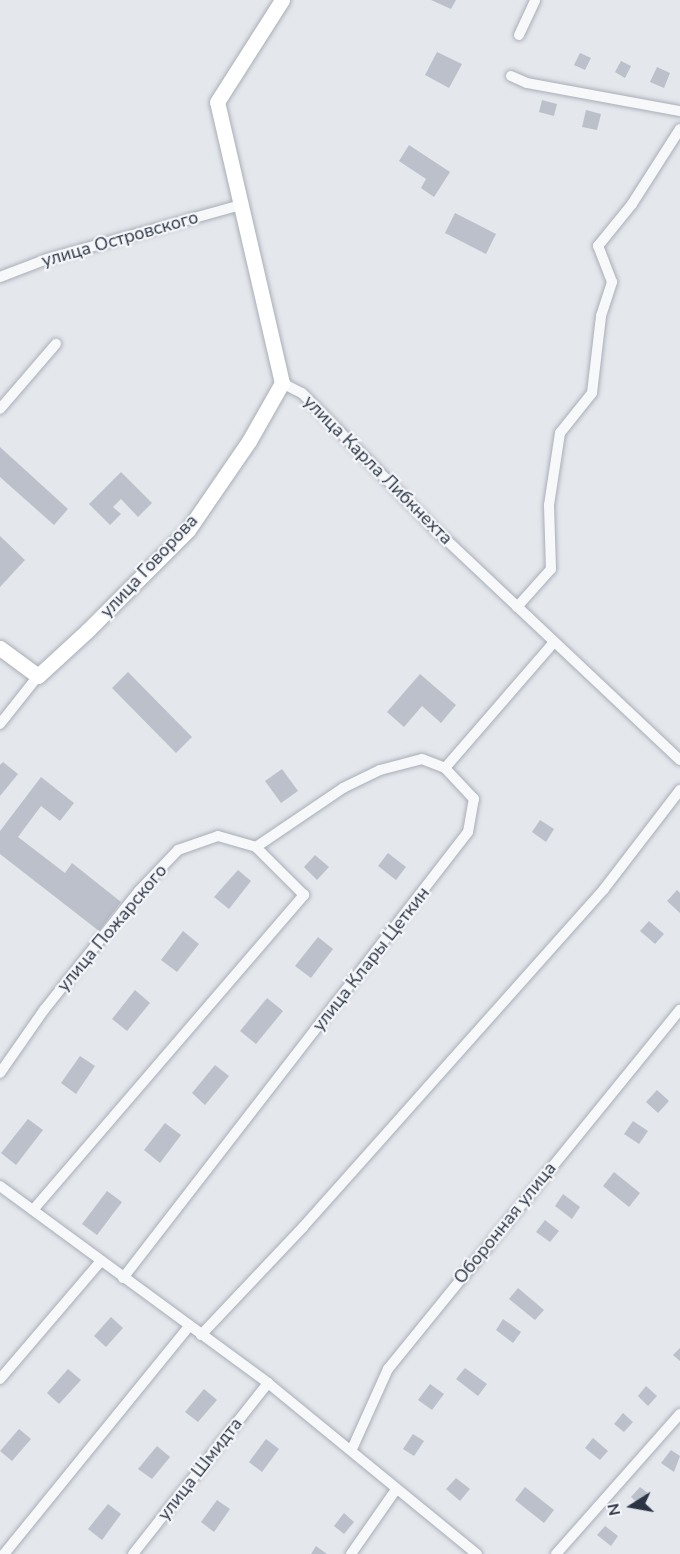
<!DOCTYPE html>
<meta charset="utf-8">
<style>
body{margin:0}
#map{position:relative;width:680px;height:1554px;overflow:hidden;background:#e4e7ec;font-family:"Nunito Sans",sans-serif}
div>[style]{position:absolute}
.building>*{inset:0;background:#bbc0ca}
.roads{filter:drop-shadow(0 0 2px #a9aeb7) drop-shadow(0 0 2px #a9aeb7)}
.street>*{height:10px;margin:-5px;padding:0 5px;transform-origin:5px;border-radius:5px;background:#f7f8fa}
.secondary>*{height:15px;margin:-7.5px;padding:0 7.5px;transform-origin:7.5px;border-radius:7.5px;background:#fff}
span{translate:-50% -50%;white-space:nowrap;text-align:center;line-height:1.15;-webkit-text-stroke:4.5px #f4f6f9;paint-order:stroke}
.street-label{font-size:18px;color:#2b3445}
.north{position:absolute;left:602px;top:1476px;width:60px;height:60px;-webkit-text-stroke:4px #f4f6f9;paint-order:stroke;rotate:259deg;font-size:16px;font-weight:700;line-height:24px;text-align:center;color:#2b3445}
.north::after{content:'';display:block;margin:auto;width:21px;height:27px;background:#2b3445;clip-path:polygon(50% 0,100% 100%,50% 72%,0 100%)}
</style>
<div id="map">
<div class="building">
<i style="clip-path:polygon(431px 0,456px 0,451px 9px)"></i>
<i style="clip-path:polygon(437px 52px,462px 64px,449px 88px,425px 75px)"></i>
<i style="clip-path:polygon(580px 53px,591px 58px,585px 70px,574px 65px)"></i>
<i style="clip-path:polygon(621px 61px,631px 66px,625px 78px,615px 72px)"></i>
<i style="clip-path:polygon(657px 67px,670px 73px,664px 88px,650px 82px)"></i>
<i style="clip-path:polygon(542px 100px,557px 104px,554px 116px,539px 112px)"></i>
<i style="clip-path:polygon(586px 110px,601px 114px,597px 130px,582px 127px)"></i>
<i style="clip-path:polygon(409px 145px,450px 172px,434px 197px,421px 188px,426px 179px,399px 161px)"></i>
<i style="clip-path:polygon(455px 213px,496px 234px,486px 254px,445px 233px)"></i>
<i style="clip-path:polygon(0 447px,68px 509px,54px 525px,0 477px)"></i>
<i style="clip-path:polygon(121px 472px,152px 503px,138px 517px,121px 499px,113px 507px,121px 514px,110px 525px,89px 504px)"></i>
<i style="clip-path:polygon(0 536px,25px 560px,0 587px)"></i>
<i style="clip-path:polygon(128px 672px,192px 737px,176px 753px,112px 688px)"></i>
<i style="clip-path:polygon(420px 674px,456px 705px,441px 723px,422px 706px,404px 727px,387px 712px)"></i>
<i style="clip-path:polygon(3px 762px,18px 774px,0 796px,0 765px)"></i>
<i style="clip-path:polygon(282px 769px,298px 791px,281px 803px,265px 781px)"></i>
<i style="clip-path:polygon(41px 777px,74px 803px,60px 821px,41px 806px,18px 837px,65px 873px,72px 863px,121px 902px,99px 931px,0 854px,0 831px)"></i>
<i style="clip-path:polygon(540px 820px,554px 829px,546px 842px,532px 832px)"></i>
<i style="clip-path:polygon(388px 853px,406px 867px,396px 880px,378px 866px)"></i>
<i style="clip-path:polygon(315px 855px,329px 867px,317px 880px,304px 867px)"></i>
<i style="clip-path:polygon(238px 870px,251px 881px,229px 909px,214px 897px)"></i>
<i style="clip-path:polygon(677px 890px,680px 893px,680px 913px,667px 901px)"></i>
<i style="clip-path:polygon(649px 921px,664px 934px,655px 944px,640px 931px)"></i>
<i style="clip-path:polygon(183px 931px,199px 944px,177px 972px,161px 960px)"></i>
<i style="clip-path:polygon(318px 937px,333px 949px,311px 978px,295px 966px)"></i>
<i style="clip-path:polygon(135px 990px,150px 1003px,127px 1031px,112px 1019px)"></i>
<i style="clip-path:polygon(267px 998px,283px 1011px,256px 1044px,240px 1031px)"></i>
<i style="clip-path:polygon(80px 1056px,95px 1066px,76px 1094px,61px 1083px)"></i>
<i style="clip-path:polygon(215px 1065px,229px 1076px,205px 1105px,192px 1093px)"></i>
<i style="clip-path:polygon(657px 1090px,669px 1101px,658px 1113px,646px 1102px)"></i>
<i style="clip-path:polygon(28px 1119px,43px 1130px,16px 1165px,1px 1153px)"></i>
<i style="clip-path:polygon(633px 1121px,648px 1131px,639px 1144px,624px 1134px)"></i>
<i style="clip-path:polygon(165px 1123px,181px 1135px,160px 1163px,144px 1150px)"></i>
<i style="clip-path:polygon(614px 1172px,640px 1193px,629px 1207px,603px 1186px)"></i>
<i style="clip-path:polygon(107px 1191px,122px 1202px,97px 1235px,82px 1224px)"></i>
<i style="clip-path:polygon(563px 1194px,580px 1207px,572px 1219px,555px 1206px)"></i>
<i style="clip-path:polygon(545px 1220px,559px 1231px,550px 1242px,536px 1232px)"></i>
<i style="clip-path:polygon(518px 1288px,544px 1310px,535px 1320px,509px 1299px)"></i>
<i style="clip-path:polygon(111px 1317px,123px 1328px,106px 1347px,94px 1336px)"></i>
<i style="clip-path:polygon(503px 1319px,521px 1332px,513px 1343px,496px 1330px)"></i>
<i style="clip-path:polygon(680px 1348px,680px 1361px,673px 1355px)"></i>
<i style="clip-path:polygon(465px 1368px,487px 1384px,478px 1396px,456px 1379px)"></i>
<i style="clip-path:polygon(68px 1369px,81px 1380px,59px 1404px,47px 1393px)"></i>
<i style="clip-path:polygon(430px 1384px,444px 1394px,432px 1410px,418px 1400px)"></i>
<i style="clip-path:polygon(646px 1386px,657px 1396px,648px 1406px,638px 1396px)"></i>
<i style="clip-path:polygon(204px 1389px,217px 1400px,198px 1422px,185px 1412px)"></i>
<i style="clip-path:polygon(623px 1413px,633px 1422px,624px 1432px,614px 1424px)"></i>
<i style="clip-path:polygon(19px 1429px,31px 1439px,12px 1461px,0 1451px)"></i>
<i style="clip-path:polygon(413px 1434px,424px 1441px,414px 1456px,403px 1449px)"></i>
<i style="clip-path:polygon(593px 1438px,608px 1451px,600px 1460px,585px 1448px)"></i>
<i style="clip-path:polygon(266px 1439px,279px 1449px,262px 1472px,249px 1462px)"></i>
<i style="clip-path:polygon(157px 1446px,170px 1457px,152px 1479px,138px 1469px)"></i>
<i style="clip-path:polygon(671px 1450px,680px 1456px,674px 1472px,661px 1463px)"></i>
<i style="clip-path:polygon(456px 1478px,470px 1489px,460px 1501px,446px 1489px)"></i>
<i style="clip-path:polygon(525px 1487px,554px 1510px,544px 1523px,515px 1500px)"></i>
<i style="clip-path:polygon(640px 1487px,649px 1494px,640px 1505px,631px 1497px)"></i>
<i style="clip-path:polygon(217px 1500px,230px 1509px,214px 1532px,201px 1522px)"></i>
<i style="clip-path:polygon(108px 1504px,121px 1514px,102px 1540px,88px 1529px)"></i>
<i style="clip-path:polygon(344px 1513px,354px 1522px,344px 1534px,334px 1526px)"></i>
<i style="clip-path:polygon(605px 1526px,618px 1536px,611px 1546px,597px 1535px)"></i>
<i style="clip-path:polygon(316px 1546px,327px 1554px,311px 1554px)"></i>
</div>
<div class="roads">
<div class="street">
<i style="left:519px;top:35px;width:38px;rotate:-65deg"></i>
<i style="left:511px;top:76px;width:17px;rotate:24deg"></i>
<i style="left:527px;top:83px;width:156px;rotate:10.4deg"></i>
<i style="left:0;top:277px;width:50px;rotate:-21deg"></i>
<i style="left:47px;top:259px;width:201px;rotate:-15.6deg"></i>
<i style="left:282px;top:383px;width:22px;rotate:27deg"></i>
<i style="left:302px;top:393px;width:193px;rotate:45.6deg"></i>
<i style="left:437px;top:531px;width:334px;rotate:43.3deg"></i>
<i style="left:0;top:409px;width:86px;rotate:-49.3deg"></i>
<i style="left:517px;top:607px;width:51px;rotate:-48.2deg"></i>
<i style="left:551px;top:569px;width:64px;rotate:-91.8deg"></i>
<i style="left:549px;top:505px;width:73px;rotate:-81.3deg"></i>
<i style="left:560px;top:433px;width:51px;rotate:-51.3deg"></i>
<i style="left:592px;top:393px;width:78px;rotate:-83.3deg"></i>
<i style="left:601px;top:316px;width:36px;rotate:-72deg"></i>
<i style="left:612px;top:282px;width:39px;rotate:-111deg"></i>
<i style="left:598px;top:246px;width:54px;rotate:-51deg"></i>
<i style="left:632px;top:204px;width:89px;rotate:-57.4deg"></i>
<i style="left:0;top:724px;width:61px;rotate:-51.6deg"></i>
<i style="left:0;top:1073px;width:77px;rotate:-55.1deg"></i>
<i style="left:44px;top:1010px;width:152px;rotate:-51.4deg"></i>
<i style="left:139px;top:891px;width:57px;rotate:-46.4deg"></i>
<i style="left:178px;top:850px;width:42px;rotate:-19.3deg"></i>
<i style="left:218px;top:836px;width:40px;rotate:16deg"></i>
<i style="left:256px;top:847px;width:105px;rotate:-34.1deg"></i>
<i style="left:343px;top:788px;width:41px;rotate:-25.9deg"></i>
<i style="left:380px;top:770px;width:43px;rotate:-14.7deg"></i>
<i style="left:422px;top:759px;width:25px;rotate:21deg"></i>
<i style="left:0;top:1186px;width:333px;rotate:36.3deg"></i>
<i style="left:268px;top:1383px;width:270px;rotate:39.3deg"></i>
<i style="left:33px;top:1210px;width:416px;rotate:-49.3deg"></i>
<i style="left:304px;top:895px;width:68px;rotate:-135deg"></i>
<i style="left:123px;top:1278px;width:564px;rotate:-52.28deg"></i>
<i style="left:468px;top:832px;width:34px;rotate:-80deg"></i>
<i style="left:474px;top:799px;width:42px;rotate:-133.1deg"></i>
<i style="left:445px;top:768px;width:167px;rotate:-49.1deg"></i>
<i style="left:201px;top:1335px;width:149px;rotate:-46.6deg"></i>
<i style="left:303px;top:1227px;width:453px;rotate:-48.3deg"></i>
<i style="left:604px;top:889px;width:125px;rotate:-52.5deg"></i>
<i style="left:0;top:1379px;width:154px;rotate:-49.5deg"></i>
<i style="left:352px;top:1449px;width:88px;rotate:-65.8deg"></i>
<i style="left:388px;top:1369px;width:463px;rotate:-50.9deg"></i>
<i style="left:4px;top:1554px;width:294px;rotate:-50.9deg"></i>
<i style="left:133px;top:1554px;width:218px;rotate:-51.7deg"></i>
<i style="left:351px;top:1554px;width:77px;rotate:-55.1deg"></i>
<i style="left:556px;top:1554px;width:187px;rotate:-48.5deg"></i>
</div>
<div class="secondary">
<i style="left:0;top:648px;width:47px;rotate:36.4deg"></i>
<i style="left:38px;top:676px;width:68px;rotate:-42.6deg"></i>
<i style="left:88px;top:630px;width:141px;rotate:-45deg"></i>
<i style="left:188px;top:530px;width:108px;rotate:-55.6deg"></i>
<i style="left:249px;top:441px;width:67px;rotate:-60.4deg"></i>
<i style="left:282px;top:383px;width:288px;rotate:-103deg"></i>
<i style="left:217px;top:102px;width:121px;rotate:-57.5deg"></i>
</div>
</div>
<div class="street-label">
<span style="left:120px;top:239px;rotate:-16deg">улица Островского</span>
<span style="left:378px;top:470px;rotate:45deg">улица Карла Либкнехта</span>
<span style="left:149px;top:566px;rotate:-47deg">улица Говорова</span>
<span style="left:112px;top:928px;rotate:-50deg">улица Пожарского</span>
<span style="left:371px;top:959px;rotate:-52deg">улица Клары Цеткин</span>
<span style="left:505px;top:1223px;rotate:-51deg">Оборонная улица</span>
<span style="left:200px;top:1469px;rotate:-52deg">улица Шмидта</span>
</div>
<div class="north">N</div>
</div>
